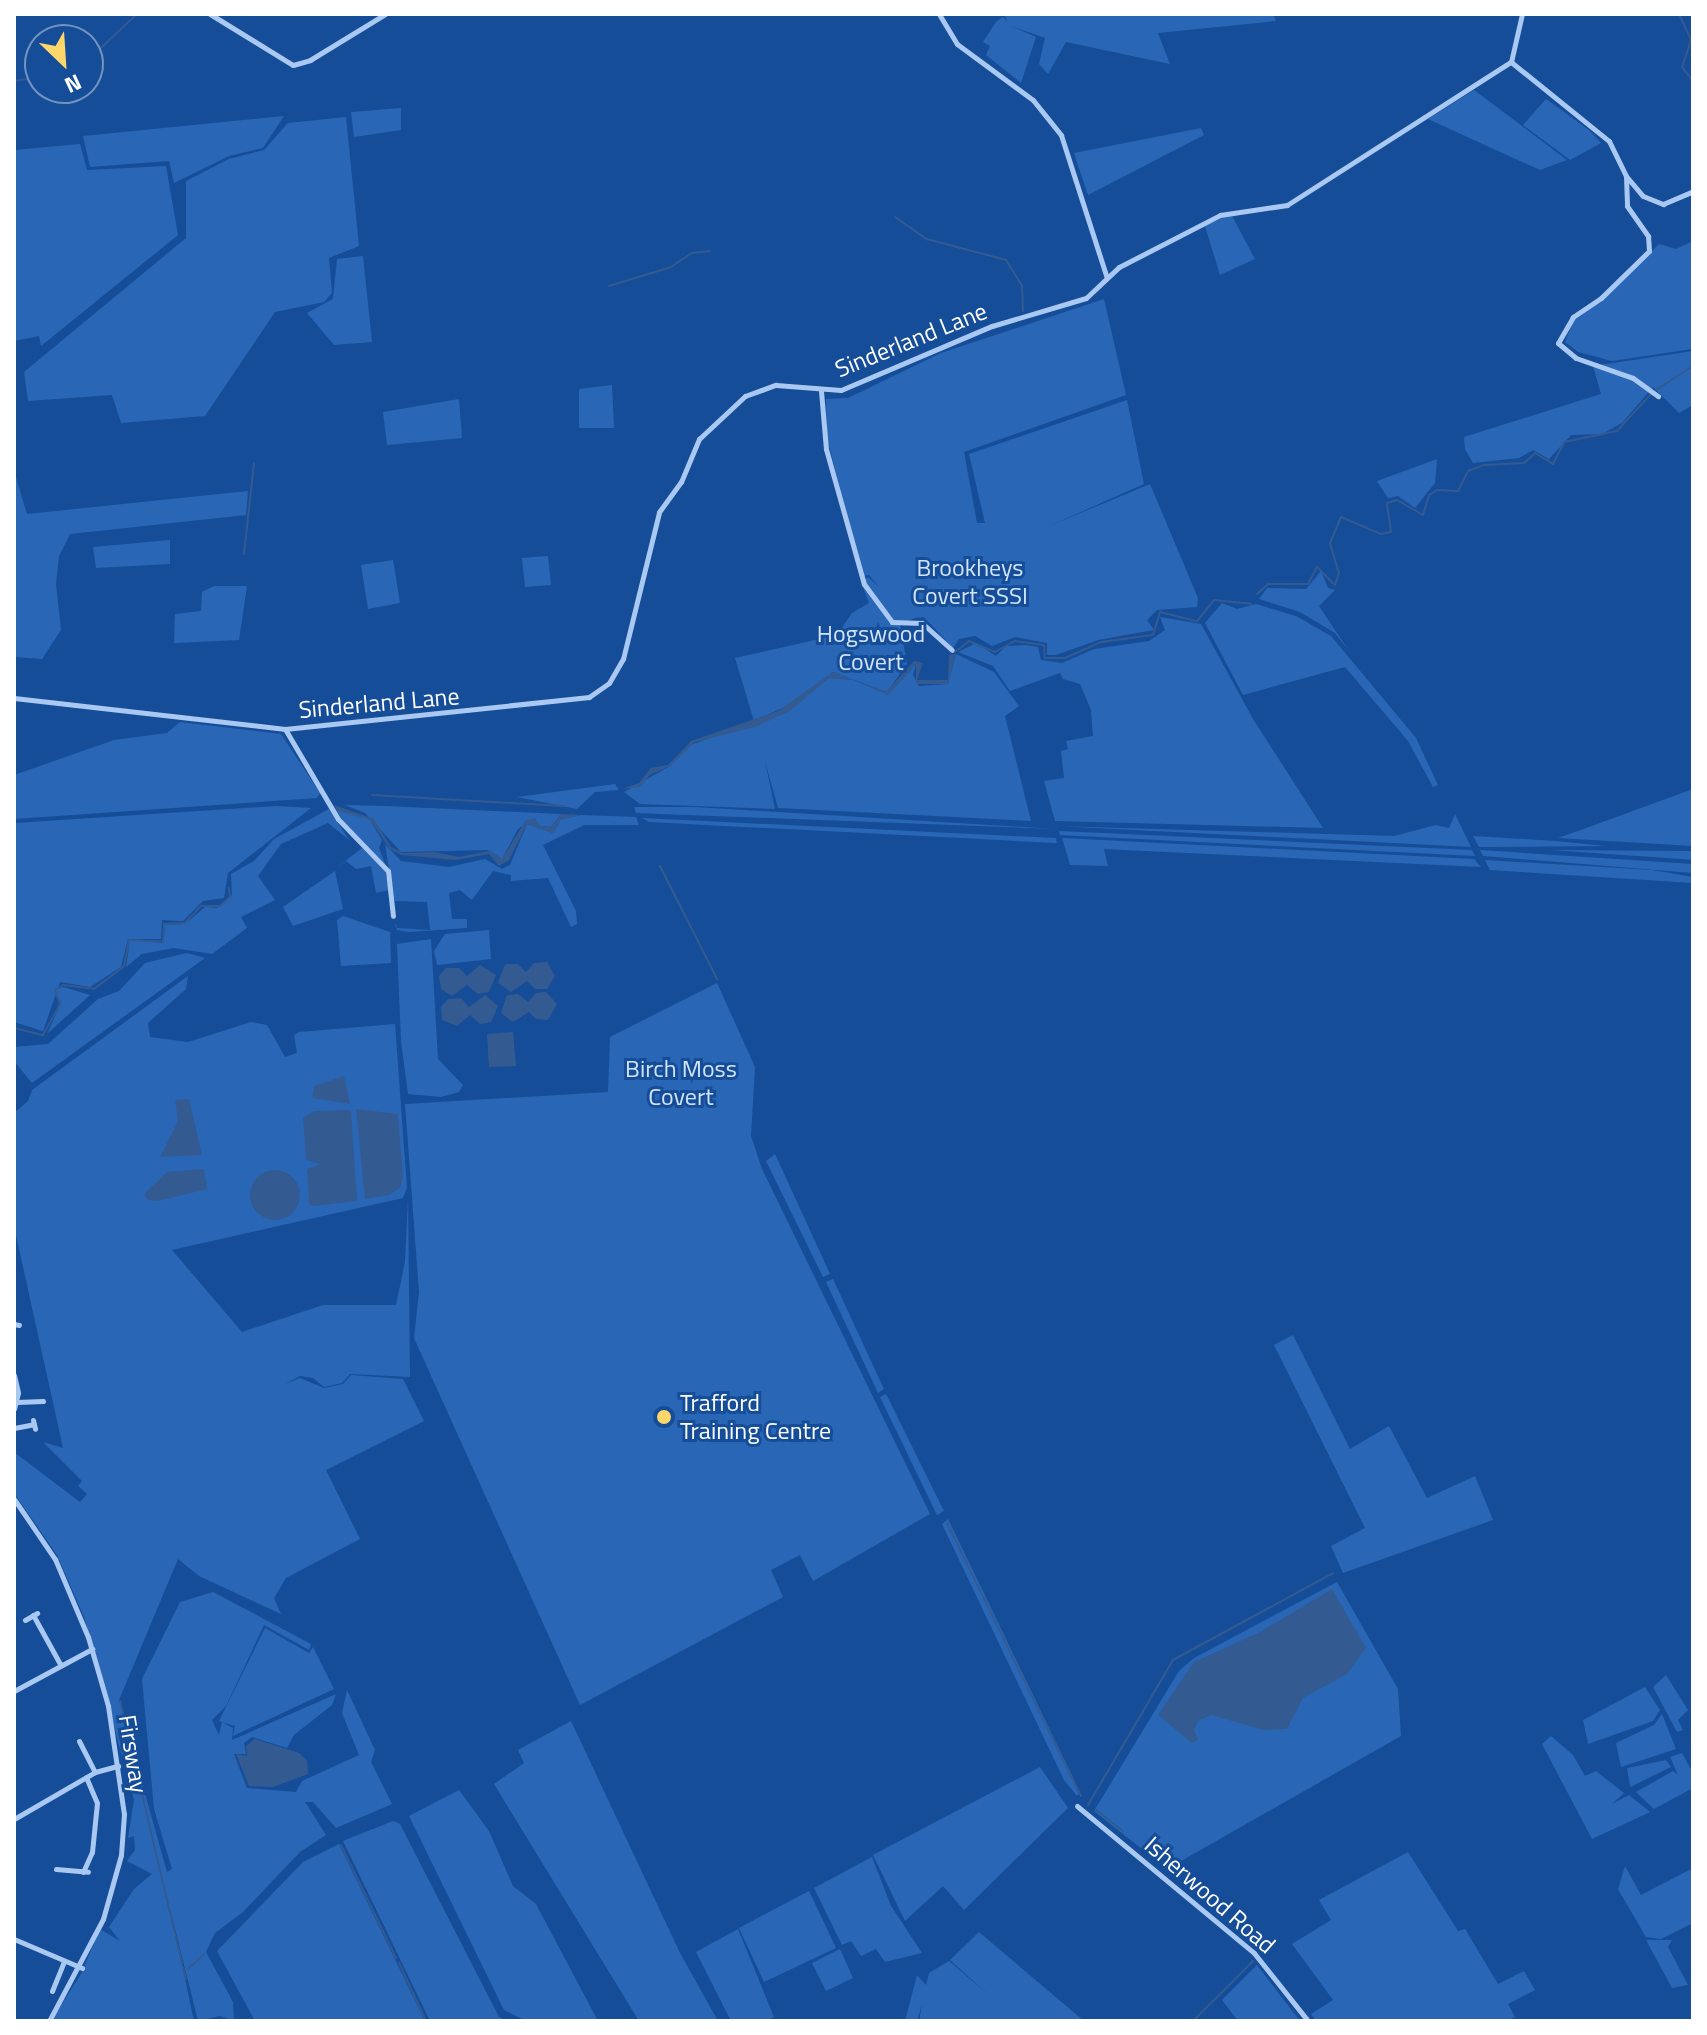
<!DOCTYPE html>
<style>
body{margin:0}
#map{position:relative;width:1707px;height:2035px;overflow:hidden;background:#164d98;font-family:"Titillium Web",sans-serif}
div>[style]{position:absolute}
.green>*{inset:0;background:#2967b6}
.water>*{inset:0;background:#335b92}
.round{border-radius:50%}
.stream>*{height:2px;margin:-1px;padding:0 1px;transform-origin:1px;border-radius:1px;background:#335b92}
.minor>*{height:5px;margin:-2.5px;padding:0 2.5px;transform-origin:2.5px;border-radius:2.5px;background:#a9c9f2}
.dots>*{width:22px;height:22px;translate:-50% -50%;box-sizing:border-box;border:4px solid #164d98;border-radius:50%}
span{translate:-50% -50%;white-space:nowrap;text-align:center;line-height:1.15;-webkit-text-stroke:6px #164d98;paint-order:stroke}
.street-label{font-size:24px;color:#fff}
.park-label{font-size:24px;color:#d1e4fc}
.poi-label{font-size:24px;color:#fff}
.left{translate:0 -50%;text-align:left}
.frame{position:absolute;inset:0;border:16px solid #fff;pointer-events:none}
.north{position:absolute;left:24px;top:24px;width:80px;height:80px;box-sizing:border-box;background:#164d98;border:2px solid #7394c1;border-radius:50%;rotate:155deg;font-size:22px;font-weight:700;line-height:32px;text-align:center;color:#fff}
.north::after{content:'';display:block;margin:auto;width:28px;height:36px;background:#ffd66a;clip-path:polygon(50% 0,100% 100%,50% 72%,0 100%)}
</style>
<div id="map">
<div class="green">
<i style="clip-path:polygon(1004px 14px,1273px 14px,1276px 21px,1158px 33px,1170px 64px,1066px 42px,1048px 74px,1039px 64px,1045px 38px,1011px 26px,1036px 37px,1021px 83px,986px 55px,990px 46px,983px 42px,996px 22px,1003px 17px,1008px 22px)"></i>
<i style="clip-path:polygon(1474px 90px,1522px 126px,1567px 160px,1540px 170px,1428px 119px)"></i>
<i style="clip-path:polygon(1546px 99px,1589px 130px,1601px 143px,1570px 160px,1523px 125px)"></i>
<i style="clip-path:polygon(401px 108px,401px 130px,354px 137px,351px 112px)"></i>
<i style="clip-path:polygon(284px 116px,263px 148px,229px 156px,174px 183px,169px 161px,90px 167px,83px 136px)"></i>
<i style="clip-path:polygon(346px 117px,359px 246px,329px 258px,332px 293px,324px 302px,275px 312px,205px 416px,121px 423px,112px 395px,28px 401px,24px 372px,186px 238px,186px 181px,229px 159px,264px 150px,288px 123px)"></i>
<i style="clip-path:polygon(1201px 128px,1204px 135px,1088px 195px,1074px 153px)"></i>
<i style="clip-path:polygon(80px 144px,87px 170px,166px 166px,178px 235px,41px 346px,39px 336px,14px 341px,14px 150px)"></i>
<i style="clip-path:polygon(1231px 214px,1255px 259px,1220px 275px,1205px 226px)"></i>
<i style="clip-path:polygon(1693px 241px,1692px 349px,1612px 361px,1578px 352px,1565px 342px,1573px 321px,1605px 298px,1659px 244px,1676px 249px)"></i>
<i style="clip-path:polygon(363px 256px,372px 342px,334px 345px,307px 313px,333px 299px,337px 259px)"></i>
<i style="clip-path:polygon(1104px 299px,1126px 395px,964px 452px,977px 523px,985px 523px,969px 454px,1127px 400px,1144px 484px,1047px 527px,1150px 484px,1198px 598px,1197px 607px,1157px 610px,1147px 620px,1154px 630px,1098px 640px,1056px 655px,1047px 655px,1047px 643px,1015px 637px,992px 646px,975px 636px,959px 639px,953px 648px,924px 617px,915px 618px,900px 624px,907px 664px,887px 692px,833px 672px,793px 703px,754px 721px,735px 658px,837px 635px,852px 613px,869px 603px,861px 582px,868px 577px,878px 586px,869px 575px,863px 576px,827px 438px,826px 399px,848px 398px,941px 353px)"></i>
<i style="clip-path:polygon(1693px 351px,1693px 405px,1679px 413px,1653px 387px,1622px 423px,1602px 434px,1571px 435px,1549px 459px,1533px 450px,1519px 458px,1473px 463px,1465px 449px,1464px 437px,1601px 394px,1593px 366px)"></i>
<i style="clip-path:polygon(612px 385px,614px 428px,579px 428px,579px 389px)"></i>
<i style="clip-path:polygon(459px 399px,462px 438px,387px 445px,383px 412px)"></i>
<i style="clip-path:polygon(1437px 459px,1435px 483px,1415px 508px,1398px 496px,1388px 498px,1377px 481px)"></i>
<i style="clip-path:polygon(14px 471px,27px 514px,248px 491px,246px 515px,70px 534px,59px 556px,56px 584px,61px 630px,42px 659px,14px 657px)"></i>
<i style="clip-path:polygon(170px 540px,170px 564px,96px 568px,93px 547px)"></i>
<i style="clip-path:polygon(548px 556px,551px 585px,525px 587px,522px 558px)"></i>
<i style="clip-path:polygon(393px 560px,400px 603px,368px 609px,361px 565px)"></i>
<i style="clip-path:polygon(1321px 571px,1328px 588px,1335px 590px,1319px 606px,1349px 651px,1335px 633px,1300px 612px,1259px 599px,1267px 588px,1306px 589px)"></i>
<i style="clip-path:polygon(214px 586px,247px 586px,239px 640px,174px 643px,175px 614px,201px 611px,202px 592px)"></i>
<i style="clip-path:polygon(1222px 603px,1237px 609px,1256px 604px,1296px 616px,1331px 636px,1416px 738px,1438px 785px,1433px 787px,1408px 741px,1345px 667px,1243px 695px,1205px 623px)"></i>
<i style="clip-path:polygon(1160px 617px,1201px 624px,1253px 719px,1323px 828px,1055px 821px,1044px 781px,1064px 778px,1061px 751px,1068px 749px,1066px 741px,1093px 736px,1091px 710px,1080px 684px,1063px 679px,1060px 673px,1010px 691px,993px 666px,958px 652px,976px 643px,996px 656px,1006px 646px,1026px 645px,1038px 647px,1041px 660px,1062px 663px,1094px 649px,1149px 641px,1165px 630px)"></i>
<i style="clip-path:polygon(956px 654px,994px 672px,1019px 706px,1005px 716px,1031px 821px,778px 808px,765px 761px,775px 809px,640px 804px,624px 792px,670px 766px,688px 746px,793px 707px,829px 678px,854px 680px,888px 695px,916px 664px,913px 675px,919px 686px,948px 684px)"></i>
<i style="clip-path:polygon(180px 722px,281px 734px,320px 793px,317px 798px,14px 819px,14px 775px,114px 740px,167px 733px)"></i>
<i style="clip-path:polygon(615px 784px,619px 790px,595px 792px,577px 809px,517px 797px)"></i>
<i style="clip-path:polygon(1693px 789px,1693px 846px,1558px 838px,1589px 827px)"></i>
<i style="clip-path:polygon(345px 805px,385px 806px,561px 814px,551px 827px,540px 826px,534px 818px,518px 829px,502px 859px,488px 850px,401px 852px,365px 813px)"></i>
<i style="clip-path:polygon(277px 806px,311px 808px,228px 873px,224px 898px,203px 901px,183px 921px,162px 920px,161px 939px,128px 939px,121px 967px,90px 987px,60px 982px,43px 1031px,14px 1022px,15px 823px)"></i>
<i style="clip-path:polygon(634px 807px,695px 807px,1055px 829px,636px 813px)"></i>
<i style="clip-path:polygon(342px 808px,370px 820px,382px 840px,379px 848px,386px 866px,344px 822px,336px 810px)"></i>
<i style="clip-path:polygon(329px 809px,349px 840px,328px 823px,281px 844px,258px 876px,275px 900px,241px 917px,247px 928px,212px 954px,174px 948px,142px 954px,126px 967px,130px 940px,163px 943px,165px 925px,185px 924px,205px 907px,217px 908px,232px 895px,231px 874px,254px 861px,274px 839px)"></i>
<i style="clip-path:polygon(1455px 814px,1471px 847px,1057px 826px,1394px 836px,1436px 825px,1449px 828px)"></i>
<i style="clip-path:polygon(582px 815px,636px 817px,639px 825px,584px 825px,543px 845px,576px 911px,577px 924px,571px 927px,548px 878px,511px 881px,511px 875px,493px 871px,472px 900px,460px 890px,449px 893px,452px 919px,467px 919px,467px 928px,409px 932px,397px 930px,395px 924px,396px 924px,397px 928px,430px 930px,427px 902px,394px 901px,385px 844px,401px 861px,449px 867px,485px 859px,502px 869px,510px 865px,527px 824px,553px 833px,561px 819px)"></i>
<i style="clip-path:polygon(642px 818px,1056px 838px,1057px 843px,649px 822px)"></i>
<i style="clip-path:polygon(1059px 831px,1472px 850px,1475px 856px,1060px 835px)"></i>
<i style="clip-path:polygon(1473px 836px,1556px 841px,1606px 846px,1479px 847px)"></i>
<i style="clip-path:polygon(1062px 838px,1474px 859px,1481px 867px,1104px 849px,1108px 866px,1070px 865px)"></i>
<i style="clip-path:polygon(362px 848px,385px 870px,389px 890px,376px 893px,371px 866px,356px 869px,346px 861px,335px 869px)"></i>
<i style="clip-path:polygon(1480px 850px,1693px 864px,1693px 873px,1483px 856px)"></i>
<i style="clip-path:polygon(1550px 850px,1693px 851px,1693px 860px,1681px 859px)"></i>
<i style="clip-path:polygon(1485px 860px,1652px 870px,1693px 877px,1693px 883px,1490px 870px)"></i>
<i style="clip-path:polygon(335px 871px,343px 909px,293px 926px,283px 907px)"></i>
<i style="clip-path:polygon(343px 916px,390px 932px,391px 963px,341px 966px,337px 920px)"></i>
<i style="clip-path:polygon(489px 930px,491px 959px,437px 965px,434px 951px,445px 934px)"></i>
<i style="clip-path:polygon(431px 939px,438px 1059px,463px 1085px,459px 1092px,441px 1097px,408px 1094px,401px 1041px,397px 944px)"></i>
<i style="clip-path:polygon(187px 953px,205px 958px,32px 1083px,14px 1061px,14px 1047px,48px 1044px,98px 999px,119px 991px,145px 963px)"></i>
<i style="clip-path:polygon(188px 976px,186px 989px,148px 1023px,150px 1037px,188px 1042px,251px 1022px,267px 1025px,285px 1057px,297px 1053px,294px 1035px,299px 1032px,395px 1024px,407px 1188px,403px 1198px,172px 1250px,242px 1332px,323px 1305px,396px 1305px,405px 1262px,408px 1198px,410px 1377px,350px 1374px,342px 1383px,324px 1387px,313px 1378px,300px 1376px,285px 1384px,300px 1378px,324px 1388px,343px 1384px,351px 1375px,403px 1379px,424px 1421px,326px 1470px,360px 1539px,286px 1578px,274px 1598px,281px 1614px,199px 1576px,178px 1559px,119px 1700px,123px 1715px,167px 1872px,172px 1869px,154px 1809px,142px 1679px,180px 1602px,213px 1592px,311px 1644px,309px 1650px,264px 1625px,226px 1706px,212px 1720px,219px 1735px,222px 1722px,233px 1728px,232px 1740px,336px 1694px,332px 1705px,294px 1735px,287px 1748px,252px 1737px,244px 1743px,246px 1754px,234px 1754px,247px 1788px,296px 1792px,302px 1781px,359px 1755px,342px 1713px,347px 1690px,375px 1750px,371px 1762px,392px 1804px,336px 1828px,313px 1802px,305px 1802px,326px 1835px,300px 1852px,243px 1912px,215px 1933px,206px 1952px,233px 2002px,234px 2021px,220px 2016px,198px 2021px,170px 1908px,194px 2021px,51px 2021px,81px 1974px,100px 1929px,120px 1941px,109px 1927px,134px 1889px,152px 1874px,127px 1861px,135px 1850px,134px 1836px,128px 1838px,134px 1800px,84px 1617px,57px 1555px,14px 1493px,14px 1452px,80px 1502px,87px 1494px,78px 1486px,82px 1481px,43px 1442px,63px 1448px,14px 1226px,14px 1113px,28px 1101px,32px 1090px)"></i>
<i style="clip-path:polygon(717px 983px,755px 1067px,751px 1136px,762px 1169px,930px 1514px,813px 1581px,800px 1555px,771px 1570px,783px 1597px,580px 1705px,414px 1338px,419px 1292px,405px 1104px,608px 1092px,610px 1037px)"></i>
<i style="clip-path:polygon(63px 987px,90px 995px,47px 1034px,61px 1003px,55px 990px)"></i>
<i style="clip-path:polygon(775px 1154px,830px 1274px,823px 1277px,766px 1161px)"></i>
<i style="clip-path:polygon(833px 1279px,884px 1389px,878px 1393px,826px 1282px)"></i>
<i style="clip-path:polygon(1293px 1335px,1350px 1449px,1389px 1426px,1427px 1498px,1475px 1476px,1493px 1520px,1343px 1573px,1331px 1546px,1365px 1528px,1274px 1345px)"></i>
<i style="clip-path:polygon(886px 1394px,944px 1511px,937px 1515px,880px 1397px)"></i>
<i style="clip-path:polygon(948px 1519px,1080px 1792px,1077px 1796px,1064px 1780px,942px 1524px)"></i>
<i style="clip-path:polygon(1337px 1582px,1398px 1689px,1401px 1736px,1167px 1869px,1094px 1811px,1179px 1671px,1194px 1658px)"></i>
<i style="clip-path:polygon(265px 1628px,309px 1653px,313px 1647px,334px 1689px,233px 1736px,235px 1726px,219px 1721px)"></i>
<i style="clip-path:polygon(1666px 1675px,1688px 1710px,1678px 1720px,1683px 1730px,1677px 1732px,1653px 1687px)"></i>
<i style="clip-path:polygon(1645px 1687px,1660px 1710px,1653px 1721px,1588px 1744px,1583px 1720px)"></i>
<i style="clip-path:polygon(1662px 1714px,1676px 1749px,1621px 1767px,1616px 1743px,1654px 1725px)"></i>
<i style="clip-path:polygon(571px 1721px,680px 1953px,718px 2021px,639px 2021px,494px 1784px,524px 1763px,518px 1750px)"></i>
<i style="clip-path:polygon(1551px 1736px,1573px 1755px,1585px 1776px,1596px 1771px,1624px 1793px,1612px 1804px,1629px 1795px,1650px 1812px,1592px 1839px,1542px 1744px)"></i>
<i style="clip-path:polygon(1682px 1753px,1693px 1773px,1693px 1788px,1654px 1809px,1636px 1792px,1673px 1771px,1678px 1775px,1670px 1757px)"></i>
<i style="clip-path:polygon(1666px 1760px,1671px 1767px,1630px 1787px,1627px 1768px)"></i>
<i style="clip-path:polygon(1040px 1767px,1068px 1808px,964px 1910px,943px 1886px,905px 1921px,873px 1855px)"></i>
<i style="clip-path:polygon(459px 1790px,489px 1831px,513px 1886px,536px 1904px,598px 2021px,526px 2021px,504px 2010px,409px 1816px)"></i>
<i style="clip-path:polygon(393px 1821px,400px 1824px,499px 2017px,507px 2021px,430px 2021px,343px 1841px)"></i>
<i style="clip-path:polygon(339px 1844px,425px 2021px,255px 2021px,217px 1951px,303px 1862px)"></i>
<i style="clip-path:polygon(1408px 1852px,1458px 1931px,1465px 1929px,1498px 1984px,1524px 1971px,1535px 1990px,1508px 2004px,1515px 2017px,1507px 2021px,1316px 2021px,1311px 2014px,1333px 2000px,1292px 1944px,1331px 1920px,1319px 1900px)"></i>
<i style="clip-path:polygon(872px 1857px,891px 1906px,922px 1953px,885px 1962px,876px 1949px,861px 1956px,851px 1941px,842px 1945px,814px 1888px)"></i>
<i style="clip-path:polygon(1625px 1866px,1641px 1895px,1693px 1868px,1693px 1923px,1661px 1939px,1646px 1937px,1618px 1889px)"></i>
<i style="clip-path:polygon(809px 1891px,836px 1948px,764px 1982px,739px 1928px)"></i>
<i style="clip-path:polygon(738px 1929px,774px 2017px,766px 2021px,731px 2021px,696px 1952px)"></i>
<i style="clip-path:polygon(979px 1932px,1078px 2016px,1084px 2021px,919px 2021px,922px 2004px,917px 2021px,905px 2021px,917px 1975px,926px 1985px,929px 1973px,949px 1961px,990px 1996px,950px 1960px)"></i>
<i style="clip-path:polygon(1646px 1940px,1672px 1940px,1668px 1947px,1688px 1985px,1672px 1988px)"></i>
<i style="clip-path:polygon(840px 1949px,853px 1978px,826px 1991px,812px 1963px)"></i>
<i style="clip-path:polygon(1257px 1965px,1300px 2021px,1238px 2021px,1222px 2000px)"></i>
</div>
<div class="water">
<i style="clip-path:polygon(956px 654px,948px 684px,916px 684px,916px 664px,888px 695px,854px 680px,829px 678px,790px 711px,755px 727px,695px 742px,670px 766px,650px 775px,640px 787px,622px 789px,639px 783px,651px 768px,668px 765px,691px 741px,778px 711px,833px 672px,886px 692px,914px 661px,923px 663px,917px 680px,948px 680px,949px 655px)"></i>
<i style="clip-path:polygon(334px 805px,374px 819px,391px 847px,403px 853px,434px 852px,459px 857px,489px 851px,502px 859px,526px 820px,534px 818px,540px 826px,551px 827px,561px 814px,582px 815px,561px 819px,553px 833px,527px 824px,509px 860px,499px 866px,489px 854px,456px 860px,401px 855px,390px 849px,370px 820px,336px 810px)"></i>
<i style="clip-path:polygon(547px 962px,555px 976px,547px 989px,535px 989px,527px 981px,511px 992px,498px 983px,505px 964px,518px 964px,526px 972px,534px 963px)"></i>
<i style="clip-path:polygon(480px 965px,496px 975px,489px 992px,478px 994px,467px 985px,452px 996px,441px 989px,439px 976px,446px 968px,459px 968px,467px 976px)"></i>
<i style="clip-path:polygon(546px 992px,557px 1004px,548px 1020px,536px 1019px,529px 1012px,513px 1022px,501px 1013px,507px 995px,518px 994px,528px 1002px,536px 993px)"></i>
<i style="clip-path:polygon(485px 995px,498px 1006px,491px 1022px,480px 1024px,470px 1015px,457px 1026px,442px 1020px,441px 1007px,448px 999px,461px 998px,469px 1007px)"></i>
<i style="clip-path:polygon(513px 1032px,516px 1066px,489px 1067px,487px 1034px)"></i>
<i style="clip-path:polygon(344px 1076px,350px 1104px,312px 1098px,314px 1086px)"></i>
<i style="clip-path:polygon(189px 1099px,202px 1155px,160px 1157px,178px 1121px,175px 1100px)"></i>
<i style="clip-path:polygon(356px 1109px,398px 1114px,403px 1178px,400px 1188px,389px 1195px,365px 1199px)"></i>
<i style="clip-path:polygon(351px 1110px,357px 1201px,314px 1206px,309px 1204px,307px 1169px,321px 1164px,306px 1160px,303px 1118px,314px 1111px)"></i>
<i style="clip-path:polygon(204px 1169px,207px 1189px,158px 1201px,148px 1200px,144px 1194px,167px 1172px)"></i>
<i class="round" style="left:250px;top:1170px;width:50px;height:50px"></i>
<i style="clip-path:polygon(1332px 1589px,1366px 1648px,1347px 1674px,1303px 1698px,1287px 1729px,1264px 1730px,1211px 1715px,1198px 1721px,1194px 1730px,1198px 1740px,1192px 1743px,1158px 1715px,1194px 1662px,1260px 1632px)"></i>
<i style="clip-path:polygon(255px 1739px,299px 1753px,307px 1760px,308px 1774px,273px 1787px,249px 1786px,236px 1754px,247px 1756px,246px 1746px)"></i>
</div>
<div class="stream">
<i style="left:1679px;top:14px;width:29px;rotate:65deg"></i>
<i style="left:1691px;top:40px;width:28px;rotate:108deg"></i>
<i style="left:1682px;top:67px;width:18px;rotate:52deg"></i>
<i style="left:88px;top:60px;width:67px;rotate:-43.2deg"></i>
<i style="left:14px;top:81px;width:26px;rotate:-9deg"></i>
<i style="left:895px;top:217px;width:39px;rotate:35deg"></i>
<i style="left:927px;top:239px;width:82px;rotate:14.9deg"></i>
<i style="left:1006px;top:260px;width:31px;rotate:58deg"></i>
<i style="left:1022px;top:286px;width:25px;rotate:88deg"></i>
<i style="left:609px;top:286px;width:65px;rotate:-17deg"></i>
<i style="left:671px;top:267px;width:25px;rotate:-34deg"></i>
<i style="left:692px;top:253px;width:18px;rotate:-6deg"></i>
<i style="left:1656px;top:390px;width:44px;rotate:-33deg"></i>
<i style="left:244px;top:554px;width:91px;rotate:-83.7deg"></i>
<i style="left:1257px;top:594px;width:15px;rotate:-42deg"></i>
<i style="left:1268px;top:584px;width:40px"></i>
<i style="left:1308px;top:584px;width:19px;rotate:-62deg"></i>
<i style="left:1317px;top:567px;width:25px;rotate:45deg"></i>
<i style="left:1335px;top:585px;width:13px;rotate:-72deg"></i>
<i style="left:1339px;top:573px;width:31px;rotate:-107deg"></i>
<i style="left:1330px;top:543px;width:28px;rotate:-67deg"></i>
<i style="left:1341px;top:517px;width:43px;rotate:23deg"></i>
<i style="left:1381px;top:534px;width:10px;rotate:-11deg"></i>
<i style="left:1391px;top:532px;width:29px;rotate:-98deg"></i>
<i style="left:1387px;top:503px;width:10px;rotate:-17deg"></i>
<i style="left:1397px;top:500px;width:30px;rotate:30deg"></i>
<i style="left:1423px;top:515px;width:21px;rotate:-73deg"></i>
<i style="left:1429px;top:495px;width:9px;rotate:-32deg"></i>
<i style="left:1437px;top:490px;width:21px;rotate:3deg"></i>
<i style="left:1458px;top:491px;width:22px;rotate:-63deg"></i>
<i style="left:1468px;top:471px;width:17px;rotate:-21deg"></i>
<i style="left:1484px;top:465px;width:40px;rotate:-2.9deg"></i>
<i style="left:1524px;top:463px;width:15px;rotate:-42deg"></i>
<i style="left:1535px;top:453px;width:21px;rotate:31deg"></i>
<i style="left:1553px;top:464px;width:25px;rotate:-63deg"></i>
<i style="left:1564px;top:442px;width:54px;rotate:-11.7deg"></i>
<i style="left:1617px;top:431px;width:50px;rotate:-47.4deg"></i>
<i style="left:955px;top:652px;width:18px;rotate:-38deg"></i>
<i style="left:969px;top:641px;width:28px;rotate:23deg"></i>
<i style="left:995px;top:652px;width:23px;rotate:-29deg"></i>
<i style="left:1015px;top:641px;width:29px;rotate:8deg"></i>
<i style="left:1044px;top:645px;width:13px;rotate:86deg"></i>
<i style="left:1045px;top:658px;width:20px"></i>
<i style="left:1065px;top:658px;width:39px;rotate:-24deg"></i>
<i style="left:1101px;top:642px;width:52px;rotate:-7.7deg"></i>
<i style="left:1153px;top:635px;width:24px;rotate:-73deg"></i>
<i style="left:1160px;top:612px;width:38px;rotate:14deg"></i>
<i style="left:1197px;top:621px;width:27px;rotate:-51deg"></i>
<i style="left:1214px;top:600px;width:37px;rotate:6deg"></i>
<i style="left:372px;top:795px;width:192px;rotate:3.3deg"></i>
<i style="left:660px;top:866px;width:127px;rotate:63.2deg"></i>
<i style="left:14px;top:1028px;width:30px;rotate:14deg"></i>
<i style="left:43px;top:1035px;width:35px;rotate:-61deg"></i>
<i style="left:60px;top:1004px;width:15px;rotate:-110deg"></i>
<i style="left:55px;top:990px;width:9px;rotate:-32deg"></i>
<i style="left:63px;top:985px;width:31px;rotate:7deg"></i>
<i style="left:94px;top:989px;width:38px;rotate:-37deg"></i>
<i style="left:124px;top:966px;width:26px;rotate:-79deg"></i>
<i style="left:129px;top:940px;width:34px;rotate:3deg"></i>
<i style="left:163px;top:942px;width:18px;rotate:-87deg"></i>
<i style="left:164px;top:924px;width:21px;rotate:-3deg"></i>
<i style="left:185px;top:923px;width:23px;rotate:-47deg"></i>
<i style="left:201px;top:906px;width:19px"></i>
<i style="left:220px;top:906px;width:13px;rotate:-42deg"></i>
<i style="left:230px;top:897px;width:9px;rotate:-96deg"></i>
<i style="left:947px;top:1523px;width:304px;rotate:63.9deg"></i>
<i style="left:120px;top:1701px;width:270px;rotate:76.7deg"></i>
<i style="left:1088px;top:1805px;width:168px;rotate:-59.6deg"></i>
<i style="left:1173px;top:1660px;width:182px;rotate:-28.5deg"></i>
<i style="left:1096px;top:1810px;width:34px;rotate:38deg"></i>
<i style="left:341px;top:1845px;width:126px;rotate:64deg"></i>
<i style="left:399px;top:1963px;width:64px;rotate:65deg"></i>
<i style="left:183px;top:1967px;width:12px;rotate:76deg"></i>
<i style="left:188px;top:1969px;width:22px;rotate:-43deg"></i>
<i style="left:1193px;top:2021px;width:85px;rotate:-45deg"></i>
</div>
<div class="minor">
<i style="left:210px;top:14px;width:97px;rotate:31.6deg"></i>
<i style="left:293px;top:65px;width:18px;rotate:-16deg"></i>
<i style="left:310px;top:60px;width:88px;rotate:-31.5deg"></i>
<i style="left:939px;top:14px;width:35px;rotate:59deg"></i>
<i style="left:957px;top:44px;width:94px;rotate:36.4deg"></i>
<i style="left:1033px;top:100px;width:45px;rotate:51.3deg"></i>
<i style="left:1061px;top:135px;width:150px;rotate:72.2deg"></i>
<i style="left:1511px;top:62px;width:49px;rotate:-77.1deg"></i>
<i style="left:1626px;top:176px;width:30px;rotate:88deg"></i>
<i style="left:1627px;top:206px;width:37px;rotate:55deg"></i>
<i style="left:1648px;top:236px;width:15px;rotate:86deg"></i>
<i style="left:1649px;top:251px;width:67px;rotate:135.6deg"></i>
<i style="left:1601px;top:298px;width:34px;rotate:146deg"></i>
<i style="left:1573px;top:317px;width:30px;rotate:120deg"></i>
<i style="left:1558px;top:343px;width:23px;rotate:40deg"></i>
<i style="left:1576px;top:358px;width:60px;rotate:19.3deg"></i>
<i style="left:1633px;top:378px;width:31px;rotate:36deg"></i>
<i style="left:821px;top:391px;width:58px;rotate:85.1deg"></i>
<i style="left:826px;top:449px;width:140px;rotate:74.3deg"></i>
<i style="left:864px;top:584px;width:47px;rotate:53.6deg"></i>
<i style="left:892px;top:622px;width:30px;rotate:2deg"></i>
<i style="left:922px;top:623px;width:40px;rotate:42deg"></i>
<i style="left:14px;top:698px;width:273px;rotate:6.5deg"></i>
<i style="left:285px;top:729px;width:306px;rotate:-6deg"></i>
<i style="left:589px;top:697px;width:24px;rotate:-35deg"></i>
<i style="left:609px;top:683px;width:28px;rotate:-60deg"></i>
<i style="left:623px;top:659px;width:151px;rotate:-76.2deg"></i>
<i style="left:659px;top:512px;width:37px;rotate:-54deg"></i>
<i style="left:681px;top:482px;width:47px;rotate:-67.3deg"></i>
<i style="left:699px;top:439px;width:63px;rotate:-43.1deg"></i>
<i style="left:745px;top:396px;width:33px;rotate:-20deg"></i>
<i style="left:776px;top:385px;width:65px;rotate:4.4deg"></i>
<i style="left:841px;top:390px;width:164px;rotate:-23deg"></i>
<i style="left:992px;top:326px;width:98px;rotate:-16.6deg"></i>
<i style="left:1086px;top:298px;width:45px;rotate:-43.2deg"></i>
<i style="left:1119px;top:267px;width:114px;rotate:-27.2deg"></i>
<i style="left:1220px;top:215px;width:68px;rotate:-8.5deg"></i>
<i style="left:1287px;top:205px;width:266px;rotate:-32.6deg"></i>
<i style="left:1511px;top:62px;width:126px;rotate:38.9deg"></i>
<i style="left:1609px;top:141px;width:39px;rotate:64deg"></i>
<i style="left:1626px;top:176px;width:26px;rotate:50deg"></i>
<i style="left:1643px;top:196px;width:22px;rotate:22deg"></i>
<i style="left:1663px;top:204px;width:33px;rotate:-23deg"></i>
<i style="left:285px;top:729px;width:104px;rotate:59.5deg"></i>
<i style="left:338px;top:819px;width:72px;rotate:46.1deg"></i>
<i style="left:388px;top:871px;width:45px;rotate:83.7deg"></i>
<i style="left:14px;top:1324px;width:5px;rotate:11deg"></i>
<i style="left:14px;top:1375px;width:18px;rotate:77deg"></i>
<i style="left:18px;top:1393px;width:16px;rotate:104deg"></i>
<i style="left:17px;top:1402px;width:26px;rotate:-2deg"></i>
<i style="left:33px;top:1420px;width:9px;rotate:77deg"></i>
<i style="left:14px;top:1428px;width:20px;rotate:-11deg"></i>
<i style="left:14px;top:1499px;width:73px;rotate:55.7deg"></i>
<i style="left:55px;top:1559px;width:85px;rotate:67.1deg"></i>
<i style="left:88px;top:1637px;width:72px;rotate:73.8deg"></i>
<i style="left:108px;top:1706px;width:109px;rotate:81.6deg"></i>
<i style="left:124px;top:1814px;width:41px;rotate:94.2deg"></i>
<i style="left:121px;top:1855px;width:66px;rotate:105.7deg"></i>
<i style="left:103px;top:1919px;width:115px;rotate:117.9deg"></i>
<i style="left:33px;top:1615px;width:56px;rotate:61.1deg"></i>
<i style="left:25px;top:1620px;width:14px;rotate:-30deg"></i>
<i style="left:14px;top:1691px;width:89px;rotate:-28.3deg"></i>
<i style="left:79px;top:1741px;width:35px;rotate:63deg"></i>
<i style="left:1077px;top:1806px;width:230px;rotate:39.7deg"></i>
<i style="left:1254px;top:1953px;width:87px;rotate:51.5deg"></i>
<i style="left:14px;top:1819px;width:94px;rotate:-30.1deg"></i>
<i style="left:95px;top:1772px;width:24px;rotate:-15deg"></i>
<i style="left:56px;top:1869px;width:32px;rotate:5deg"></i>
<i style="left:83px;top:1872px;width:22px;rotate:-66deg"></i>
<i style="left:92px;top:1852px;width:49px;rotate:-84.2deg"></i>
<i style="left:97px;top:1803px;width:28px;rotate:-113deg"></i>
<i style="left:14px;top:1939px;width:74px;rotate:23.1deg"></i>
<i style="left:52px;top:1991px;width:32px;rotate:-68deg"></i>
</div>
<div class="dots">
<i style="left:664px;top:1417px;background:#ffd66a"></i>
</div>
<div class="street-label">
<span style="left:911px;top:340px;rotate:-22deg">Sinderland Lane</span>
<span style="left:379px;top:703px;rotate:-5deg">Sinderland Lane</span>
<span style="left:133px;top:1754px;rotate:81deg">Firsway</span>
<span style="left:1210px;top:1895px;rotate:41deg">Isherwood Road</span>
</div>
<div class="park-label">
<span style="left:970px;top:582px">Brookheys<br>Covert SSSI</span>
<span style="left:871px;top:648px">Hogswood<br>Covert</span>
<span style="left:681px;top:1083px">Birch Moss<br>Covert</span>
</div>
<div class="poi-label">
<span class="left" style="left:680px;top:1417px">Trafford<br>Training Centre</span>
</div>
<div class="frame"></div>
<div class="north">N</div>
</div>
